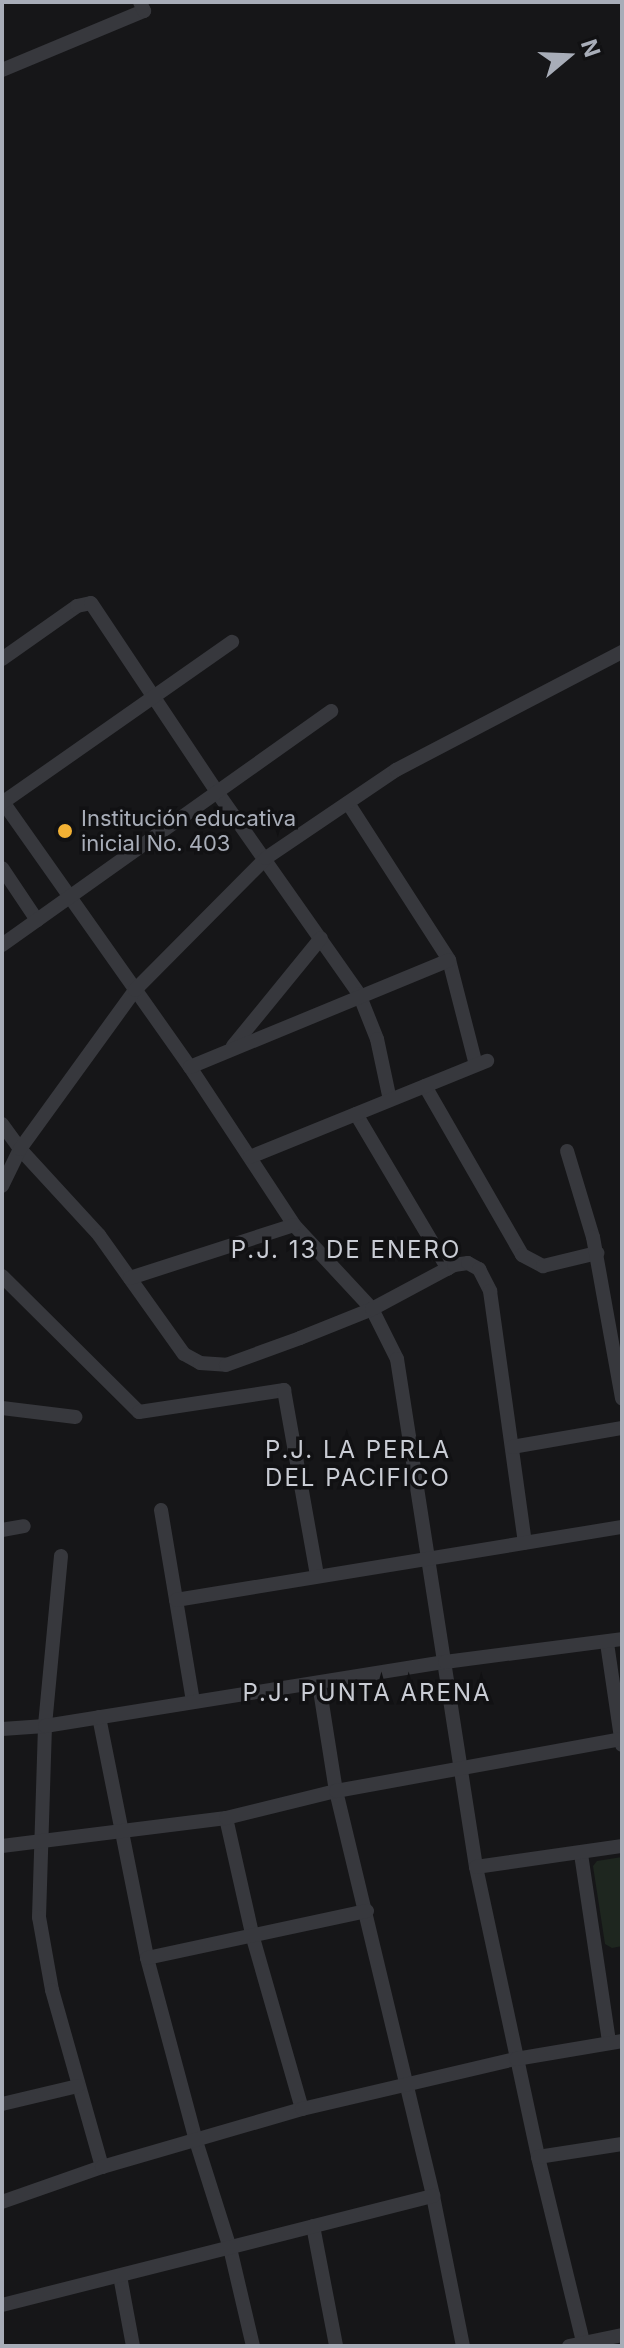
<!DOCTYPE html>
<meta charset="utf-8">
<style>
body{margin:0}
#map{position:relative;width:624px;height:2348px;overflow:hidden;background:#161618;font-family:Inter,sans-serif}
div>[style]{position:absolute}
.green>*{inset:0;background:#1e261f}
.street>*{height:14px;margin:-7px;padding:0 7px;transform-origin:7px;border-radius:7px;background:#37383d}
.dots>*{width:22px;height:22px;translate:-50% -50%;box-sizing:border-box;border:4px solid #111113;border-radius:50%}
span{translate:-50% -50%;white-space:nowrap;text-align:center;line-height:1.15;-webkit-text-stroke:7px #111113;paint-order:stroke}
.poi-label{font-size:22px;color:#a8adb8}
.left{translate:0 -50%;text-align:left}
.neighbourhood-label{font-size:24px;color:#c9ccd4;letter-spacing:2px}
.frame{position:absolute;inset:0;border:4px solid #a8adb8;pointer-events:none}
.north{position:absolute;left:528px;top:16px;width:80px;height:80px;-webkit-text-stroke:6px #111113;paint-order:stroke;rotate:71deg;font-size:22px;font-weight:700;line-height:32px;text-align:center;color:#a8adb8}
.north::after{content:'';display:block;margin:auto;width:28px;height:36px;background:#a8adb8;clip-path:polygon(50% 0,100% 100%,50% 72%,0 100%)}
</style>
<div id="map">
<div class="green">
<i style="clip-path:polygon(622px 1857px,622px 1946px,612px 1948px,605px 1944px,593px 1866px,597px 1861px)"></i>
</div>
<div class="street">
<i style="left:2px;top:70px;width:154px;rotate:-22.6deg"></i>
<i style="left:144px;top:11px;width:10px;rotate:-114deg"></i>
<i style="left:2px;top:659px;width:92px;rotate:-35.2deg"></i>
<i style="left:77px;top:606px;width:14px;rotate:-12deg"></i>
<i style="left:91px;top:603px;width:227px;rotate:56.3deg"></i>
<i style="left:217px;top:792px;width:247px;rotate:54.9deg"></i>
<i style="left:359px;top:994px;width:48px;rotate:68.2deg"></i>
<i style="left:377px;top:1039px;width:62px;rotate:78deg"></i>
<i style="left:3px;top:802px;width:324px;rotate:54.8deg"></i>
<i style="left:190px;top:1067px;width:189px;rotate:56.6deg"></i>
<i style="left:294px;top:1225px;width:115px;rotate:47.1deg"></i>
<i style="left:372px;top:1309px;width:56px;rotate:63.4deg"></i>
<i style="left:397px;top:1359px;width:514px;rotate:81.16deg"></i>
<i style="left:476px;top:1867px;width:297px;rotate:77.9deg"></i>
<i style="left:538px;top:2157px;width:195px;rotate:76.3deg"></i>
<i style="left:2px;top:803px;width:281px;rotate:-35deg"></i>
<i style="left:348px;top:803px;width:187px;rotate:57.2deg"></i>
<i style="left:449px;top:960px;width:108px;rotate:75.6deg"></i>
<i style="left:2px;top:868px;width:63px;rotate:56.1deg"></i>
<i style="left:2px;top:945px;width:404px;rotate:-35.4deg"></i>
<i style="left:233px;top:1046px;width:139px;rotate:-50.8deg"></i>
<i style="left:190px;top:1067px;width:280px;rotate:-22.4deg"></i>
<i style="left:425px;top:1086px;width:195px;rotate:60.1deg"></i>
<i style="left:522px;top:1255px;width:24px;rotate:28deg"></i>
<i style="left:543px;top:1266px;width:56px;rotate:-13.5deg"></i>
<i style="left:356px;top:1114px;width:180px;rotate:59.3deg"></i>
<i style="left:2px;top:1124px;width:31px;rotate:54deg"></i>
<i style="left:20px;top:1149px;width:117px;rotate:47.4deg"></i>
<i style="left:99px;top:1235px;width:146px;rotate:54.5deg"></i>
<i style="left:184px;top:1354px;width:18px;rotate:29deg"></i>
<i style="left:200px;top:1363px;width:26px;rotate:4deg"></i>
<i style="left:226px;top:1365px;width:79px;rotate:-20deg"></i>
<i style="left:300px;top:1338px;width:78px;rotate:-21.9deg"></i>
<i style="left:372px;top:1309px;width:93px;rotate:-28.2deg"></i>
<i style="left:454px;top:1265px;width:14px;rotate:-8deg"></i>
<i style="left:468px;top:1263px;width:13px;rotate:29deg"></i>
<i style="left:479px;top:1269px;width:25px;rotate:63deg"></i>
<i style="left:490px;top:1291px;width:254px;rotate:82.1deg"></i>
<i style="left:567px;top:1151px;width:90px;rotate:73.2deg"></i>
<i style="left:593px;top:1237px;width:164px;rotate:79.8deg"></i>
<i style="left:250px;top:1157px;width:256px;rotate:-22.1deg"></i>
<i style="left:2px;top:1186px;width:41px;rotate:-64.1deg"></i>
<i style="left:20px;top:1149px;width:196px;rotate:-54.1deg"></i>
<i style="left:135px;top:990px;width:186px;rotate:-45.2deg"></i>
<i style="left:266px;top:858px;width:157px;rotate:-34.1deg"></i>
<i style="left:396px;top:770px;width:255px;rotate:-27.6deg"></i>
<i style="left:2px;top:1276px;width:193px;rotate:44.8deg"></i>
<i style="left:139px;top:1412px;width:147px;rotate:-8.6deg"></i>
<i style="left:284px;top:1390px;width:189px;rotate:79.9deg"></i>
<i style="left:130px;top:1278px;width:172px;rotate:-17.9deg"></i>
<i style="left:2px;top:1408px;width:74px;rotate:7deg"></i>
<i style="left:512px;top:1447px;width:112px;rotate:-9.8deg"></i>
<i style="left:161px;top:1510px;width:194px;rotate:80.5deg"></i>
<i style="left:2px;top:1530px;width:22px;rotate:-10deg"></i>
<i style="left:61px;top:1556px;width:171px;rotate:95.4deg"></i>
<i style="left:45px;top:1726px;width:191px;rotate:91.8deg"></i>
<i style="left:39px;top:1917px;width:74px;rotate:79.9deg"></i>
<i style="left:52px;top:1990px;width:184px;rotate:74.2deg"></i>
<i style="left:176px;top:1600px;width:452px;rotate:-9.3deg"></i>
<i style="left:607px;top:1643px;width:103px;rotate:81.6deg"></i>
<i style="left:319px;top:1684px;width:108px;rotate:81deg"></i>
<i style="left:336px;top:1791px;width:416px;rotate:76.5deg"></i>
<i style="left:433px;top:2196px;width:153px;rotate:78.7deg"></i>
<i style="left:99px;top:1717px;width:246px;rotate:78.7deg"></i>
<i style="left:147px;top:1958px;width:189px;rotate:75deg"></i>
<i style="left:196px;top:2141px;width:112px;rotate:72.4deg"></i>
<i style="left:230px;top:2248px;width:101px;rotate:76.8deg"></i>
<i style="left:2px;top:1729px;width:43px;rotate:-4deg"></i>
<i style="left:45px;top:1726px;width:405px;rotate:-9.1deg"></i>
<i style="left:445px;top:1662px;width:178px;rotate:-7.4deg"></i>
<i style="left:226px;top:1818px;width:123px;rotate:77.3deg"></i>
<i style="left:253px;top:1938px;width:178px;rotate:74deg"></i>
<i style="left:2px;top:1846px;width:226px;rotate:-7.1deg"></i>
<i style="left:226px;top:1818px;width:113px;rotate:-13.8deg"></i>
<i style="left:336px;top:1791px;width:291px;rotate:-10.3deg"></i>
<i style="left:581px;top:1854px;width:190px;rotate:81.5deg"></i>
<i style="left:476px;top:1867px;width:148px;rotate:-8.2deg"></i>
<i style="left:147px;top:1958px;width:225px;rotate:-12.1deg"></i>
<i style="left:2px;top:2104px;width:78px;rotate:-13.3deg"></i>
<i style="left:538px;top:2157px;width:85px;rotate:-8.8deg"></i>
<i style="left:2px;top:2202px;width:106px;rotate:-19.3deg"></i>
<i style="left:102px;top:2167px;width:208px;rotate:-16.2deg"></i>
<i style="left:302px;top:2109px;width:220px;rotate:-13.2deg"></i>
<i style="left:516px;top:2059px;width:108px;rotate:-9.6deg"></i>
<i style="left:313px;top:2226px;width:122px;rotate:79.1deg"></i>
<i style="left:120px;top:2276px;width:71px;rotate:79.5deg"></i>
<i style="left:2px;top:2305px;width:445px;rotate:-14.2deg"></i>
<i style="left:569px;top:2346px;width:54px;rotate:-11.7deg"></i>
</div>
<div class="dots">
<i style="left:65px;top:831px;background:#f2b134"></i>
</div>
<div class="poi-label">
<span class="left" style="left:81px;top:831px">Institución educativa<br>inicial No. 403</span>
</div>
<div class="neighbourhood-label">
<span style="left:346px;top:1250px">P.J. 13 DE ENERO</span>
<span style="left:358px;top:1464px">P.J. LA PERLA<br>DEL PACIFICO</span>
<span style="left:367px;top:1693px">P.J. PUNTA ARENA</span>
</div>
<div class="frame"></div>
<div class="north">N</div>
</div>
